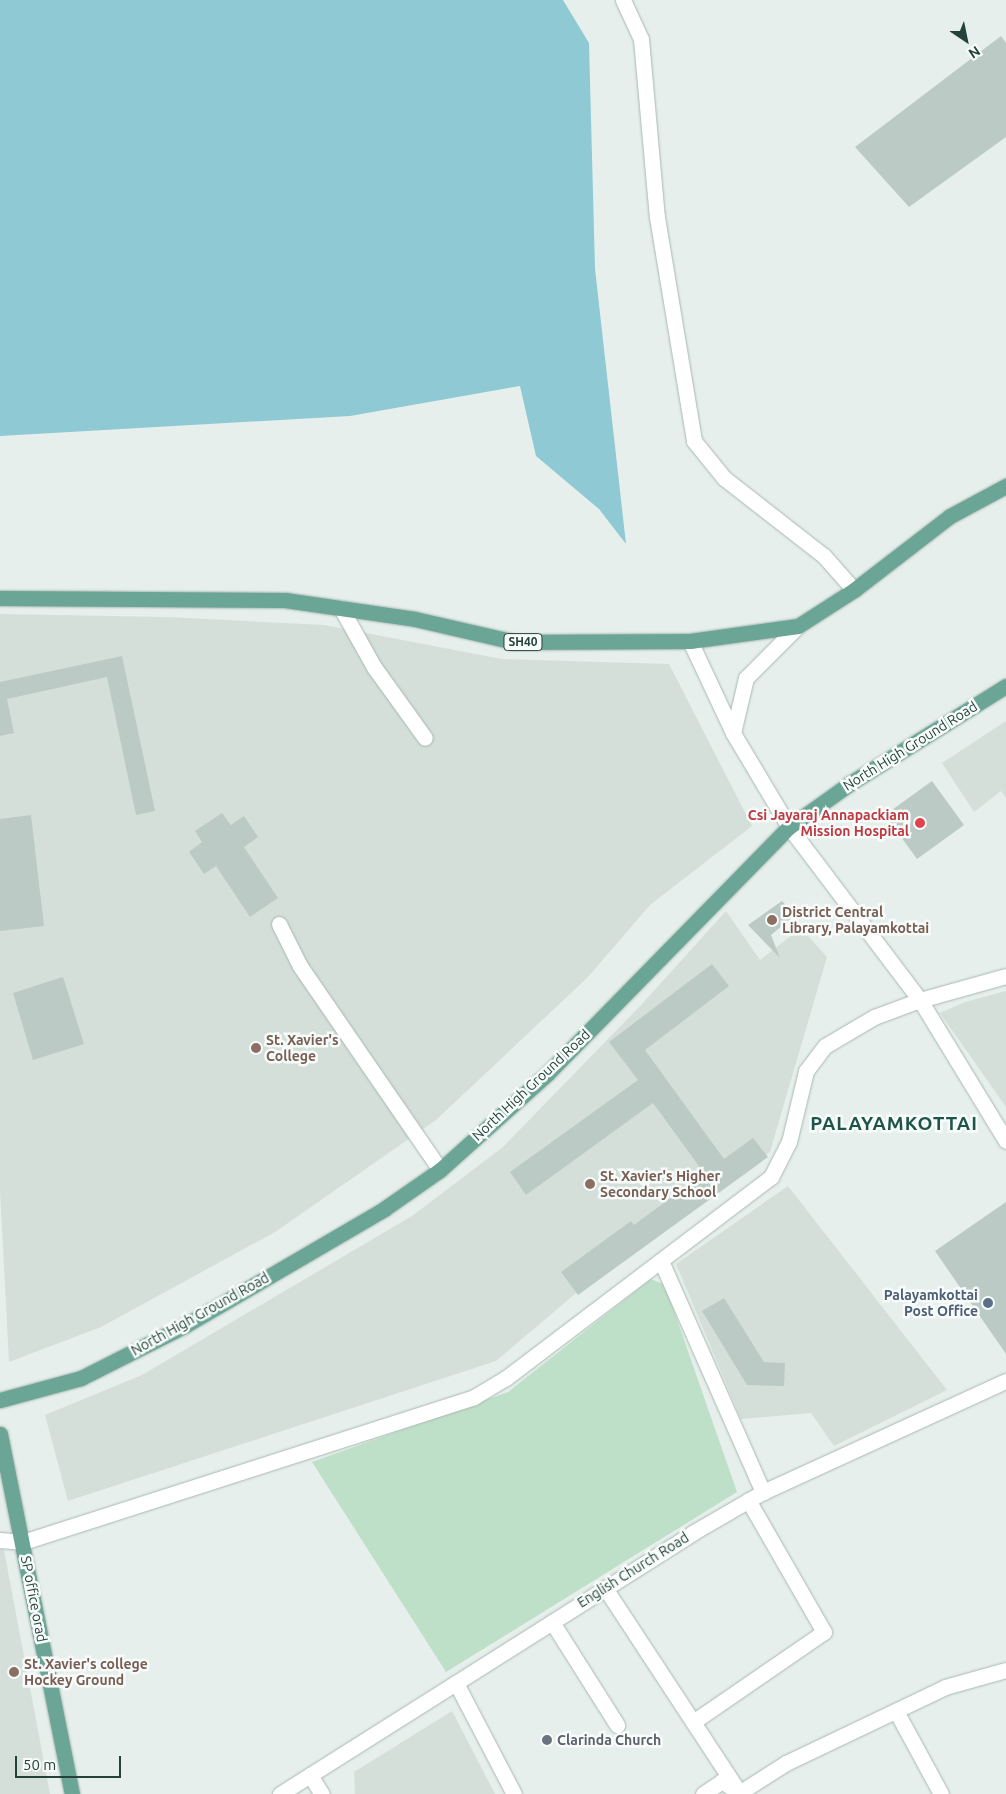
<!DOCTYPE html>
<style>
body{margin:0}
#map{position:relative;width:1006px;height:1794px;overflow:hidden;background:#e6efeb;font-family:Ubuntu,sans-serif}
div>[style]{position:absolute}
.built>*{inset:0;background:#d4dfda}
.green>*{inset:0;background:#bfe0c8}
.water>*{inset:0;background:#8ec9d4}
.building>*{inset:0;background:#bbcac4}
.roads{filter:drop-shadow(0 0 1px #a8b8b2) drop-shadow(0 0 1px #a8b8b2)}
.minor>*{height:15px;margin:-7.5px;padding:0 7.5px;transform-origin:7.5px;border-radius:7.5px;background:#fff}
.major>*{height:15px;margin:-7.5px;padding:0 7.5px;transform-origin:7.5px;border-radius:7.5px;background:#6aa596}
.dots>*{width:14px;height:14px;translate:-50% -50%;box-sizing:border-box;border:2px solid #f7fbf9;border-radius:50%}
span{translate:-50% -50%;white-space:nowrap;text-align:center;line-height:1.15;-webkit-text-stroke:5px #f7fbf9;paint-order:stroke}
.shield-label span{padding:1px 4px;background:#f7fbf9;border:1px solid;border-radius:4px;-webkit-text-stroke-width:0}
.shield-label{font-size:12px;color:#24423a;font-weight:700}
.street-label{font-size:14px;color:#24423a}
.health-label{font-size:14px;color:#be3a42;font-weight:700}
.right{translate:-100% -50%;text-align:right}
.education-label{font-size:14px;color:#785e54;font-weight:700}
.left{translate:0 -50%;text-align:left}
.service-label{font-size:14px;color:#4e5e75;font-weight:700}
.worship-label{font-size:14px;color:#5b616d;font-weight:700}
.district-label{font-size:19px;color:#1f5548;font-weight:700;letter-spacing:1px}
.north{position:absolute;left:941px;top:15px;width:50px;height:50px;-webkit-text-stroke:4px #f7fbf9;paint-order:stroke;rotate:146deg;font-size:14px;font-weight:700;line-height:20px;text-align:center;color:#24423a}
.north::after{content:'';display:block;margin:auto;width:18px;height:22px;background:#24423a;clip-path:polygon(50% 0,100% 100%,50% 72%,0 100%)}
.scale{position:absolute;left:15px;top:1756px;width:106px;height:22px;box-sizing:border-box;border:2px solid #24423a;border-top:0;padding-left:6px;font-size:15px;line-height:18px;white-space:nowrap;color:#24423a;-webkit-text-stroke:4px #f7fbf9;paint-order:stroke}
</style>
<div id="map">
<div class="built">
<i style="clip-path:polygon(0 614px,166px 617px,324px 625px,502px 659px,669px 664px,752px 826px,650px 905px,588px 977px,436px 1120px,275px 1232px,101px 1327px,9px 1362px,0 1190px)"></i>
<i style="clip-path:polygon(1006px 721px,1006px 798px,1001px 791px,974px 812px,942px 763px)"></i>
<i style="clip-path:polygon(726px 911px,760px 960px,801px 928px,827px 957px,770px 1152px,575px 1294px,496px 1361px,68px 1501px,45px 1415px,142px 1375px,412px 1216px,503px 1147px,642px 1004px)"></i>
<i style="clip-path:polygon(1006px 991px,1006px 1107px,940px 1013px,965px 1002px)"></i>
<i style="clip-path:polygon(788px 1186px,947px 1390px,834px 1446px,811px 1413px,741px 1419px,676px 1264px)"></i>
<i style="clip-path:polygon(0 1549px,4px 1550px,50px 1794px,0 1794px)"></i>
<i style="clip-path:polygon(452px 1711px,495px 1794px,355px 1794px,354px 1772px)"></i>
</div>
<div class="green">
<i style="clip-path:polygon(651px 1279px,665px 1285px,737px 1492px,446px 1672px,312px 1462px,508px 1392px)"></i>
</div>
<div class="water">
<i style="clip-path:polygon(0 0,563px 0,589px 43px,595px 269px,626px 544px,599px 509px,536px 456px,520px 386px,350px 416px,0 436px)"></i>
</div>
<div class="building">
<i style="clip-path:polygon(1001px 36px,1006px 43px,1006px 137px,909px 207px,855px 147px)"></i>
<i style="clip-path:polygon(122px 656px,155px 811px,136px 815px,107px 677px,7px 699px,14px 733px,0 736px,0 682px)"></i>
<i style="clip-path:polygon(932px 781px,964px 825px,917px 859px,885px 815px)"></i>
<i style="clip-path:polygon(222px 813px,231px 825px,244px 816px,258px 837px,244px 847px,278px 898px,250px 917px,216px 866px,204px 874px,189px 852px,202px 842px,195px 831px)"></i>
<i style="clip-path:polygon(31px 815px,44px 926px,0 931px,0 819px)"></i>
<i style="clip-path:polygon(782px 901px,795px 915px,771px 935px,780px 958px,748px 925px)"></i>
<i style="clip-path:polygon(712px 964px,729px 986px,645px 1050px,724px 1159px,753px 1138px,768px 1157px,578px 1295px,561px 1272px,631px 1221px,634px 1225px,704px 1173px,653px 1103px,526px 1195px,510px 1172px,638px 1080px,609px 1042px)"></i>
<i style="clip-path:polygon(63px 977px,84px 1044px,33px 1060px,13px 993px)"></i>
<i style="clip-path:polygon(1006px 1202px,1006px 1354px,935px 1251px)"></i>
<i style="clip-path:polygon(724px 1298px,764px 1362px,785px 1363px,784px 1386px,747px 1385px,702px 1311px)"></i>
</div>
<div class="roads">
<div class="minor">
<i style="left:623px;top:0;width:43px;rotate:65.2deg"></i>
<i style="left:641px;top:39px;width:179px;rotate:84.9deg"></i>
<i style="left:657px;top:217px;width:227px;rotate:80.6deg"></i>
<i style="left:694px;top:441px;width:48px;rotate:51deg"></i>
<i style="left:724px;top:478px;width:127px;rotate:38deg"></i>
<i style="left:824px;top:556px;width:45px;rotate:48.6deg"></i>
<i style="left:341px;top:608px;width:68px;rotate:60.8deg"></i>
<i style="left:374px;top:667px;width:87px;rotate:54.3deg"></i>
<i style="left:690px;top:641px;width:102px;rotate:64.9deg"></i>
<i style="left:733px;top:733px;width:109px;rotate:59.2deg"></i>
<i style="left:789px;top:827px;width:217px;rotate:52.9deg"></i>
<i style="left:920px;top:1000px;width:165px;rotate:58.6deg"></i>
<i style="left:733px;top:733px;width:57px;rotate:-76.7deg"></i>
<i style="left:746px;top:678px;width:74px;rotate:-45deg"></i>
<i style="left:279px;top:924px;width:47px;rotate:63.4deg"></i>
<i style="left:300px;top:966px;width:247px;rotate:55.5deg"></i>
<i style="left:661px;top:1261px;width:253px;rotate:66.2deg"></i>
<i style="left:0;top:1540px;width:23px;rotate:5deg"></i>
<i style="left:23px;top:1542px;width:474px;rotate:-17.8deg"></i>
<i style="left:474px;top:1397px;width:37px;rotate:-31deg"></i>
<i style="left:506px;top:1378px;width:333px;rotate:-37.2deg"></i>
<i style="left:771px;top:1177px;width:39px;rotate:-63deg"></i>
<i style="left:789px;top:1142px;width:73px;rotate:-76.5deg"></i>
<i style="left:806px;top:1071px;width:31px;rotate:-53deg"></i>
<i style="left:825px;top:1046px;width:57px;rotate:-30.6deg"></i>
<i style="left:874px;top:1017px;width:49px;rotate:-20.3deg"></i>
<i style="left:920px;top:1000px;width:89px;rotate:-15.6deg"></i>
<i style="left:605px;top:1588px;width:237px;rotate:56.7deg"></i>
<i style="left:552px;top:1622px;width:122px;rotate:57.7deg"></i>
<i style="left:456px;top:1683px;width:125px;rotate:62.4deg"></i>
<i style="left:896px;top:1711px;width:94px;rotate:61.5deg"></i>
<i style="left:693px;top:1722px;width:159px;rotate:-34.5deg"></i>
<i style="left:824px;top:1632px;width:152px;rotate:-119.9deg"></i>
<i style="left:310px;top:1775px;width:22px;rotate:58deg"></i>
<i style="left:280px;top:1794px;width:490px;rotate:-32.3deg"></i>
<i style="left:694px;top:1532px;width:80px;rotate:-30.1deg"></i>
<i style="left:763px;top:1492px;width:267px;rotate:-24.6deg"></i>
<i style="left:703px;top:1794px;width:23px;rotate:-34deg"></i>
<i style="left:722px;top:1781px;width:21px;rotate:35deg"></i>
<i style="left:739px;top:1793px;width:56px;rotate:-32.6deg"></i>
<i style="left:786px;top:1763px;width:176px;rotate:-25.5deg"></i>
<i style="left:945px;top:1687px;width:63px;rotate:-15.6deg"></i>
</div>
<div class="major">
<i style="left:0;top:598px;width:285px;rotate:0.4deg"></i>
<i style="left:285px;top:600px;width:131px;rotate:8.3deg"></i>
<i style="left:415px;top:619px;width:103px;rotate:13deg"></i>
<i style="left:515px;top:642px;width:175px;rotate:-0.3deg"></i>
<i style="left:690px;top:641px;width:109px;rotate:-7.9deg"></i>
<i style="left:798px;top:626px;width:67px;rotate:-32.7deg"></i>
<i style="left:854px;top:590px;width:121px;rotate:-37.6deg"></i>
<i style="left:950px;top:516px;width:64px;rotate:-28.2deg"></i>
<i style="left:0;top:1400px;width:84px;rotate:-15.2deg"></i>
<i style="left:81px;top:1378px;width:115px;rotate:-26.8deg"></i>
<i style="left:184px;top:1326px;width:232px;rotate:-30.3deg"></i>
<i style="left:384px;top:1209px;width:68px;rotate:-34.9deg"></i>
<i style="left:440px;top:1170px;width:145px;rotate:-41.9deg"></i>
<i style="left:548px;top:1073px;width:344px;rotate:-45.6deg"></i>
<i style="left:789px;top:827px;width:74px;rotate:-35.6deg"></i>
<i style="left:849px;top:784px;width:185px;rotate:-32deg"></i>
<i style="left:0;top:1434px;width:367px;rotate:78.7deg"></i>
</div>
</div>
<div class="dots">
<i style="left:920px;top:823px;background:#e0444e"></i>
<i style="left:772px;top:920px;background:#8d6e63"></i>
<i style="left:256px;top:1048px;background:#8d6e63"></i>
<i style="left:590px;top:1184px;background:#8d6e63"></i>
<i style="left:988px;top:1303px;background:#5c6f8a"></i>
<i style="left:14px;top:1672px;background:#8d6e63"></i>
<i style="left:547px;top:1740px;background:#6b7280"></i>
</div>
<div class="shield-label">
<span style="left:523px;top:642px">SH40</span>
</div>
<div class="street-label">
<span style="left:910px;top:746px;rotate:-32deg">North High Ground Road</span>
<span style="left:531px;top:1085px;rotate:-43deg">North High Ground Road</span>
<span style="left:200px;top:1314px;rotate:-29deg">North High Ground Road</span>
<span style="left:633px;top:1570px;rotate:-32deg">English Church Road</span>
<span style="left:34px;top:1599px;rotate:79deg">SP office orad</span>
</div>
<div class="health-label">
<span class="right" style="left:909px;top:823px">Csi Jayaraj Annapackiam<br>Mission Hospital</span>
</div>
<div class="education-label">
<span class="left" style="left:782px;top:920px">District Central<br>Library, Palayamkottai</span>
<span class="left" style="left:266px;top:1048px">St. Xavier's<br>College</span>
<span class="left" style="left:600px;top:1184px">St. Xavier's Higher<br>Secondary School</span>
<span class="left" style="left:24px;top:1672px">St. Xavier's college<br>Hockey Ground</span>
</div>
<div class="service-label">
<span class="right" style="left:978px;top:1303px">Palayamkottai<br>Post Office</span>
</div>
<div class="worship-label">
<span class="left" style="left:557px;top:1740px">Clarinda Church</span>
</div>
<div class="district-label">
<span style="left:894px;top:1124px">PALAYAMKOTTAI</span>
</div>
<div class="north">N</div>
<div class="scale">50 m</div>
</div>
